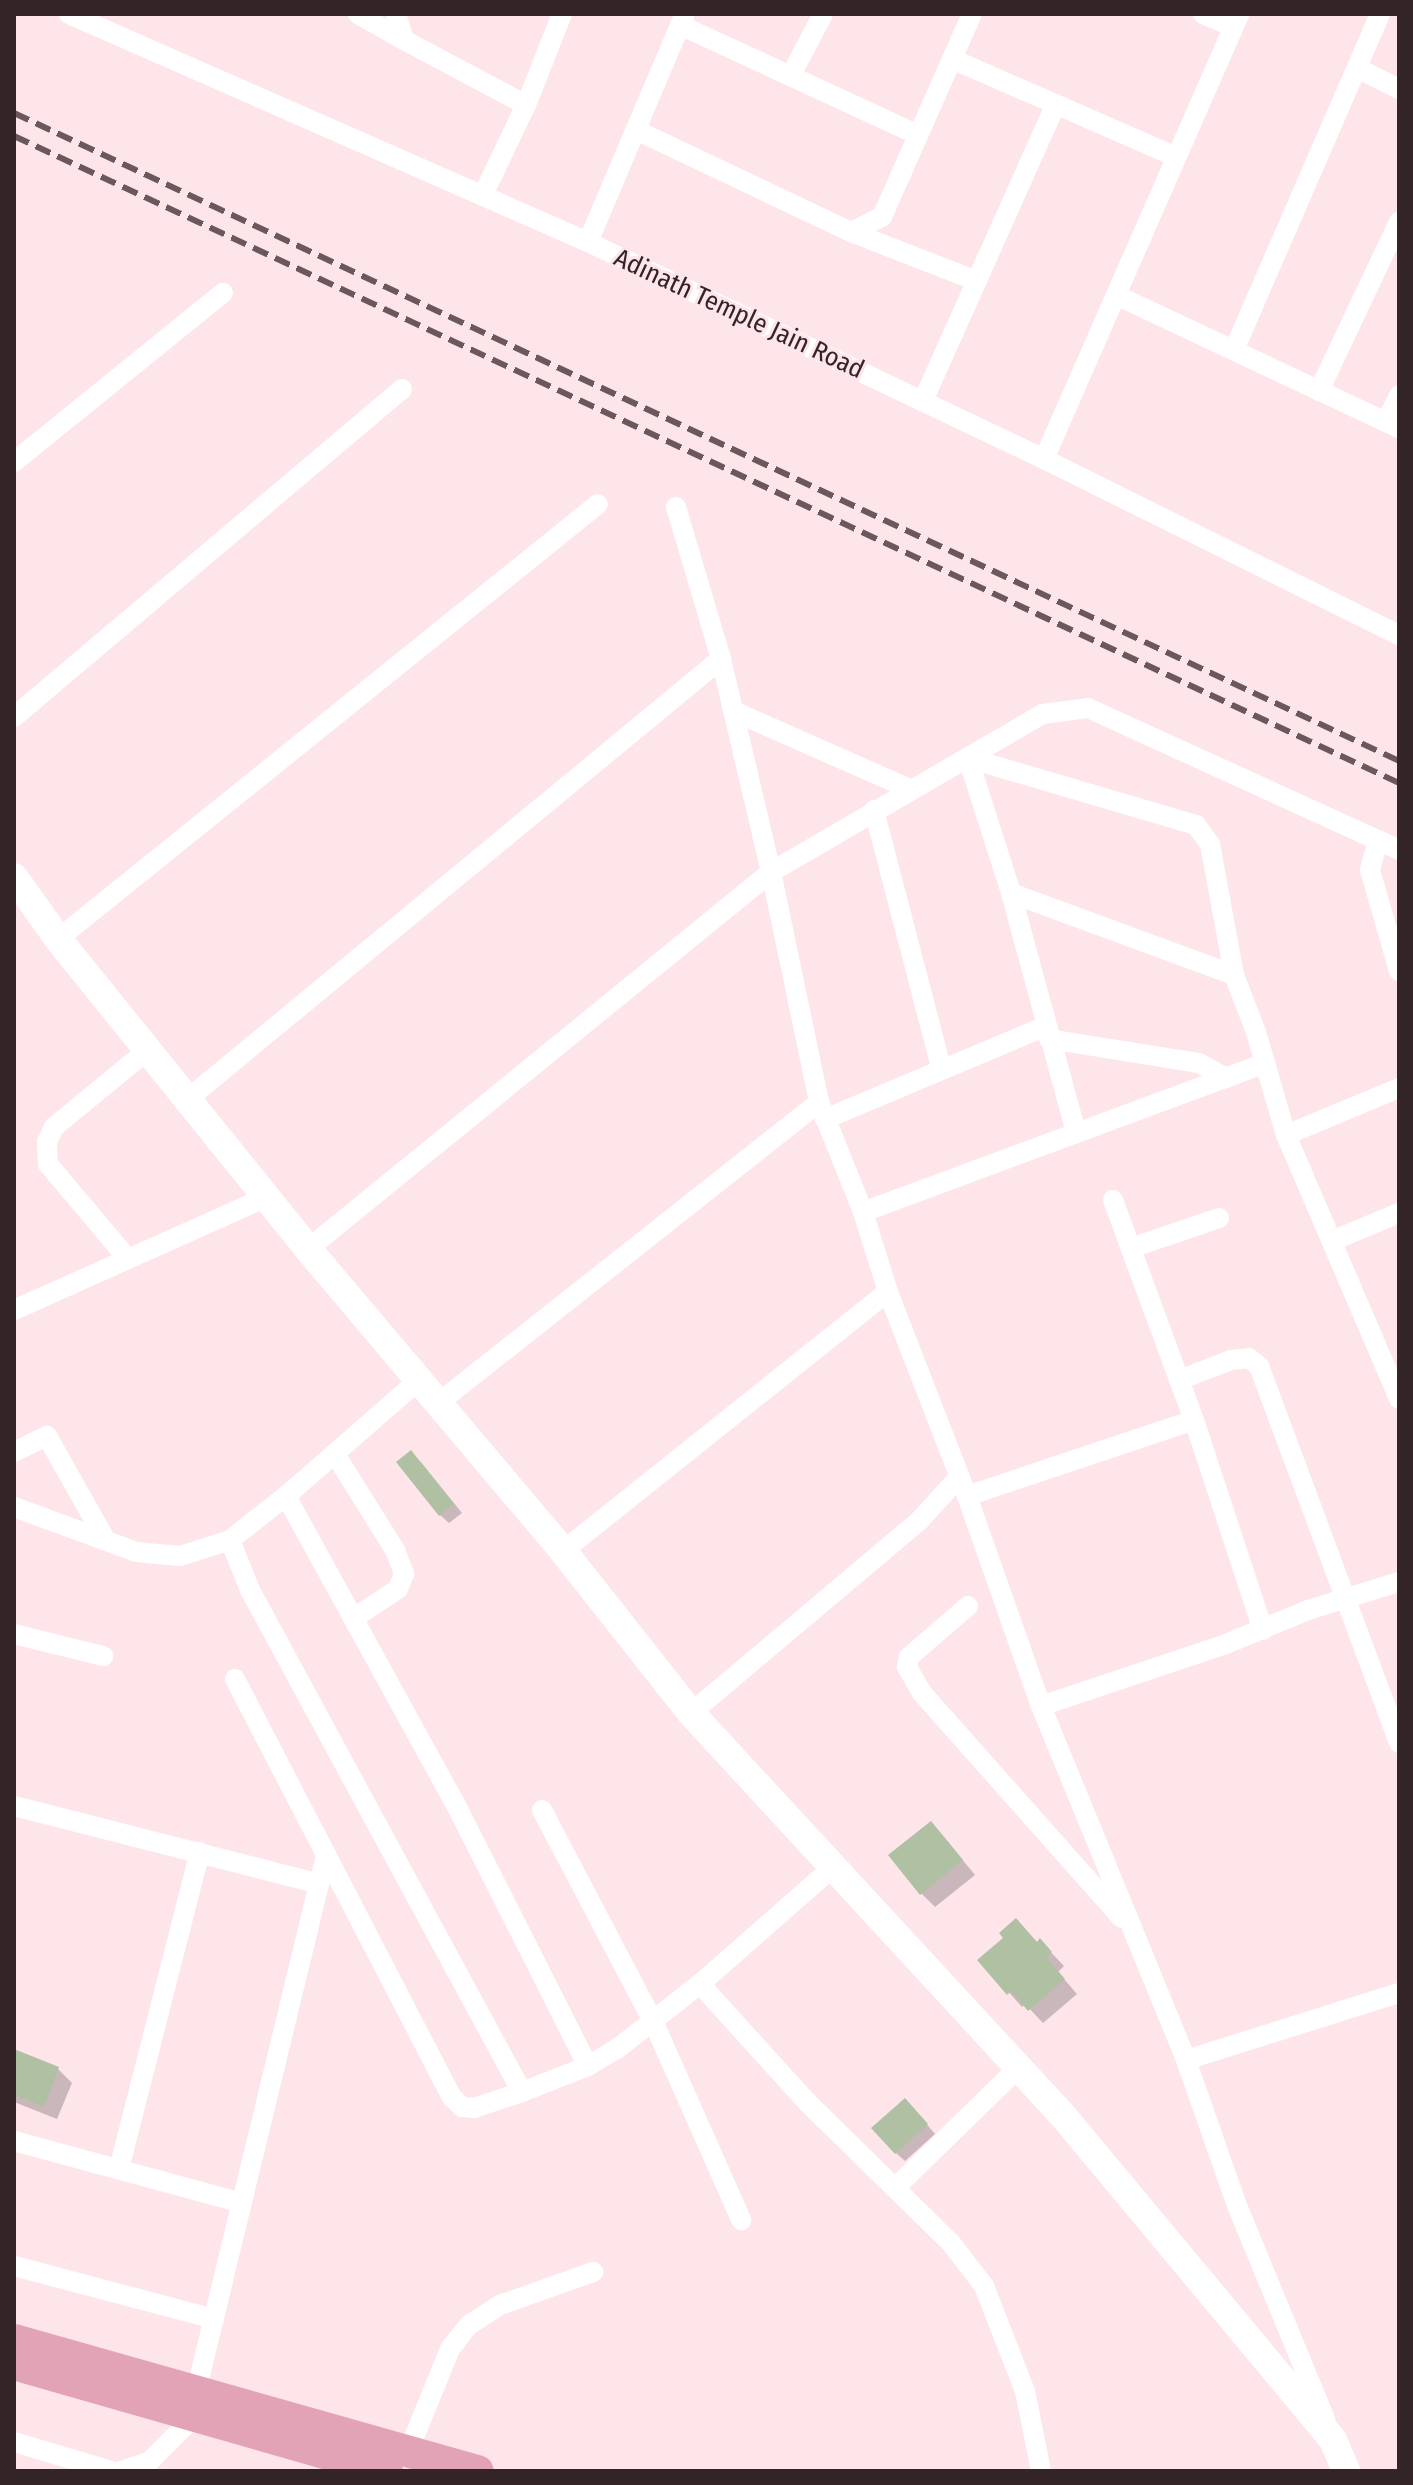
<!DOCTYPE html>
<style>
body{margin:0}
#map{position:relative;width:1413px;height:2485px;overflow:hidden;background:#fde5ea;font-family:"Fira Sans Condensed",sans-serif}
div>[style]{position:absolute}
.shadow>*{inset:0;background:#0003}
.building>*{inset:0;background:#afc0a3}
.street>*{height:20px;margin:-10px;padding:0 10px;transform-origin:10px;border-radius:10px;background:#fff}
.secondary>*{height:28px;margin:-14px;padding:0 14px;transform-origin:14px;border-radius:14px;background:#fff}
.primary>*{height:32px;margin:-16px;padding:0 16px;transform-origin:16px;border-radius:16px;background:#e3a3b6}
.rail>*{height:6px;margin-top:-3px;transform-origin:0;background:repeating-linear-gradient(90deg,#6a585d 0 16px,transparent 0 24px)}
span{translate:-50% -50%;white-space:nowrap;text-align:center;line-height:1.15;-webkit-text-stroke:6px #fde5ea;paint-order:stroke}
.street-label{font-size:26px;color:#332428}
.frame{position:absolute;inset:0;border:16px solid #332428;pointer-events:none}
</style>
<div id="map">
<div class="shadow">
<i style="clip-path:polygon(420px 1461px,462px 1513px,449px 1523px,440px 1515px)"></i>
<i style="clip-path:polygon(944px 1837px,975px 1875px,935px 1907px,921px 1893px)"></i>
<i style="clip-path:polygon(1040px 1941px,1064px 1966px,1058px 1972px,1077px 1994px,1043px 2023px,1025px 2004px,1022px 2007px,980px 1960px)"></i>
<i style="clip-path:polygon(14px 2054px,58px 2069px,72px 2083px,57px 2119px,14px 2102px)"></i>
<i style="clip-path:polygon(914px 2109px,935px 2134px,905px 2161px,896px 2153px)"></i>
</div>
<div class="building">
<i style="clip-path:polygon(411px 1450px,454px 1504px,439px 1516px,396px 1462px)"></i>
<i style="clip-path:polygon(931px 1821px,963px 1860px,920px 1895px,888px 1855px)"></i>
<i style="clip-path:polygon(1016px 1918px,1037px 1942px,1040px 1938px,1052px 1952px,1046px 1957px,1065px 1979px,1028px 2011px,1011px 1991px,1007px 1995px,977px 1960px,1003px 1938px,999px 1933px)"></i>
<i style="clip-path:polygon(14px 2049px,59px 2067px,44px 2107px,14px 2095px)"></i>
<i style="clip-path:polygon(905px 2098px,928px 2124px,895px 2154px,871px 2128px)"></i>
</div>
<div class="street">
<i style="left:69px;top:14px;width:567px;rotate:23.72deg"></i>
<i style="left:588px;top:242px;width:505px;rotate:25.45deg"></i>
<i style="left:1044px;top:459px;width:396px;rotate:26.4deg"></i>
<i style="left:358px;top:14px;width:53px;rotate:29.5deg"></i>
<i style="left:396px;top:14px;width:27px;rotate:73deg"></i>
<i style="left:404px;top:40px;width:138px;rotate:28deg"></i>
<i style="left:1203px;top:14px;width:33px;rotate:23deg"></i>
<i style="left:680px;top:25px;width:262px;rotate:24.8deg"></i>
<i style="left:952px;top:59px;width:244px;rotate:23.6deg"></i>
<i style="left:1357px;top:68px;width:47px;rotate:26.6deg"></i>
<i style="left:791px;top:75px;width:69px;rotate:-62.3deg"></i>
<i style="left:636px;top:130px;width:238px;rotate:25.4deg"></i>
<i style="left:851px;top:232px;width:34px;rotate:-26deg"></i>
<i style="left:882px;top:217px;width:222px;rotate:-66.1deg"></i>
<i style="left:483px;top:195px;width:100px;rotate:-64.5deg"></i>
<i style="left:526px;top:105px;width:98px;rotate:-68.4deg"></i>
<i style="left:851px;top:232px;width:135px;rotate:21.3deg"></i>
<i style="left:588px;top:242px;width:248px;rotate:-67deg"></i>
<i style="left:1116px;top:295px;width:313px;rotate:25.2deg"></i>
<i style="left:1234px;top:350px;width:366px;rotate:-66.5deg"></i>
<i style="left:1319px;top:391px;width:187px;rotate:-64.7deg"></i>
<i style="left:923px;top:401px;width:325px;rotate:-65.9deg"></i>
<i style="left:1386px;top:422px;width:30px;rotate:-64deg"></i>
<i style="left:1044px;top:459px;width:486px;rotate:-66.3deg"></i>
<i style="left:14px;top:462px;width:269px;rotate:-39deg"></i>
<i style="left:676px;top:507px;width:159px;rotate:73.5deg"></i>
<i style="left:721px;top:659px;width:219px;rotate:76.8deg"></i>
<i style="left:771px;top:872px;width:235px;rotate:78.2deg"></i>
<i style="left:819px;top:1102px;width:118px;rotate:68.2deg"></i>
<i style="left:863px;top:1212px;width:84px;rotate:72.6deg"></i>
<i style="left:888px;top:1292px;width:219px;rotate:68.8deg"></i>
<i style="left:967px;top:1496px;width:223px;rotate:70.6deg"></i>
<i style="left:1041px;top:1706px;width:383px;rotate:67.7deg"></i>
<i style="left:1186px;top:2060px;width:151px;rotate:70.7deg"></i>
<i style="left:1236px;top:2203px;width:234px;rotate:67.6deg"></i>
<i style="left:733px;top:711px;width:193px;rotate:23.8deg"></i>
<i style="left:14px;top:717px;width:508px;rotate:-40.21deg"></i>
<i style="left:968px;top:758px;width:238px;rotate:16.4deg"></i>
<i style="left:1196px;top:825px;width:24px;rotate:54deg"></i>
<i style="left:1210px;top:844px;width:133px;rotate:79.6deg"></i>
<i style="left:1234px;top:975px;width:61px;rotate:68.9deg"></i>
<i style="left:1256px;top:1032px;width:107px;rotate:73.8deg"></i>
<i style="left:1286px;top:1135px;width:287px;rotate:66.8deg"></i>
<i style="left:968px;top:758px;width:142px;rotate:72.3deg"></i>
<i style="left:1011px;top:893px;width:249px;rotate:74.8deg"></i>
<i style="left:874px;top:810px;width:267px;rotate:75.4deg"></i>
<i style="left:1378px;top:840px;width:31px;rotate:105deg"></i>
<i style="left:1370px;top:870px;width:105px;rotate:74deg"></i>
<i style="left:1011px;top:893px;width:238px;rotate:20.2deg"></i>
<i style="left:58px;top:939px;width:693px;rotate:-38.85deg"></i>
<i style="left:1049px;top:1039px;width:152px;rotate:9.1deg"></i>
<i style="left:1199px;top:1063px;width:31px;rotate:29deg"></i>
<i style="left:189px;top:1098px;width:690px;rotate:-39.53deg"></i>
<i style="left:825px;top:1119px;width:240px;rotate:-22.8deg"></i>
<i style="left:1286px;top:1135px;width:122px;rotate:-22.6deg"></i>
<i style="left:1113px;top:1200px;width:234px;rotate:69.8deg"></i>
<i style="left:1194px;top:1420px;width:221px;rotate:71.8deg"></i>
<i style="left:863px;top:1212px;width:429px;rotate:-20.3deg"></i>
<i style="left:1332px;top:1241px;width:73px;rotate:-22.7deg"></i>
<i style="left:1131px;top:1248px;width:93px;rotate:-18.8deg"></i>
<i style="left:308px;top:1249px;width:597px;rotate:-39.15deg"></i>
<i style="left:771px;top:872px;width:314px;rotate:-30.2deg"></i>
<i style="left:1042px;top:714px;width:46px;rotate:-7.4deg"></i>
<i style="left:1088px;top:708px;width:342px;rotate:24.5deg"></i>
<i style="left:128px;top:1259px;width:124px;rotate:-130.1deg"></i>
<i style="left:48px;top:1164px;width:22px;rotate:-93deg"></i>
<i style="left:47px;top:1142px;width:17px;rotate:-65deg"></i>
<i style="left:54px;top:1127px;width:123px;rotate:-39.4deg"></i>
<i style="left:14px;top:1310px;width:277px;rotate:-24.1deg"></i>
<i style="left:1179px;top:1380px;width:56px;rotate:-21deg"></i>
<i style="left:1231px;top:1360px;width:18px;rotate:-6deg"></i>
<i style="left:1249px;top:1358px;width:13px;rotate:39deg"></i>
<i style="left:1259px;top:1366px;width:402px;rotate:69.6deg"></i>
<i style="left:437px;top:1404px;width:487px;rotate:-38.3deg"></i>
<i style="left:14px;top:1452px;width:37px;rotate:-26deg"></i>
<i style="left:47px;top:1436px;width:118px;rotate:60.6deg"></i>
<i style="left:335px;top:1454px;width:113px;rotate:58deg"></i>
<i style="left:395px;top:1550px;width:26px;rotate:69deg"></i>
<i style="left:404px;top:1574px;width:16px;rotate:112deg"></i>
<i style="left:398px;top:1589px;width:53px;rotate:146.6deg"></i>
<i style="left:286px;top:1496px;width:353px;rotate:61.2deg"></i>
<i style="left:456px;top:1805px;width:292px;rotate:63.2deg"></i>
<i style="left:588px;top:2066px;width:35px;rotate:-31deg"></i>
<i style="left:618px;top:2048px;width:104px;rotate:-38deg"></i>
<i style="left:700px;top:1984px;width:177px;rotate:-41.3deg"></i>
<i style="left:967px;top:1496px;width:239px;rotate:-18.5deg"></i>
<i style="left:14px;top:1507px;width:130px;rotate:20.2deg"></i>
<i style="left:136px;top:1552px;width:44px;rotate:5.2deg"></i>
<i style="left:180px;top:1556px;width:52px;rotate:-17.7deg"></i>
<i style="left:230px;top:1540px;width:71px;rotate:-38.2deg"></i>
<i style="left:286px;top:1496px;width:176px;rotate:-41.1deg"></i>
<i style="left:230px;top:1540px;width:54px;rotate:68.2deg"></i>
<i style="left:250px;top:1590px;width:571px;rotate:61.55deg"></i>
<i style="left:522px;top:2092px;width:71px;rotate:-21.5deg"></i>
<i style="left:563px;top:1551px;width:416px;rotate:-38.6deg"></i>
<i style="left:968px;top:1606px;width:78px;rotate:139.2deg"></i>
<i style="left:909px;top:1657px;width:10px;rotate:101deg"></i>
<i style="left:907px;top:1667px;width:30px;rotate:60deg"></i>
<i style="left:922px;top:1693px;width:301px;rotate:48.4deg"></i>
<i style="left:14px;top:1634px;width:92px;rotate:13.9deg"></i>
<i style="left:235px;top:1679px;width:471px;rotate:62.6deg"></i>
<i style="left:452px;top:2097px;width:14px;rotate:45deg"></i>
<i style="left:462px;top:2107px;width:12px;rotate:5deg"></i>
<i style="left:474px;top:2108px;width:51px;rotate:-18.4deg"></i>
<i style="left:1041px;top:1706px;width:195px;rotate:-18.5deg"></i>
<i style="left:1226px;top:1644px;width:89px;rotate:-22.5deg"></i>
<i style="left:1308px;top:1610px;width:95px;rotate:-17.1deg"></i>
<i style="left:691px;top:1713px;width:299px;rotate:-40.1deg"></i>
<i style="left:920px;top:1520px;width:58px;rotate:-47.8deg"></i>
<i style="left:14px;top:1806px;width:315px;rotate:14.3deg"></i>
<i style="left:542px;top:1810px;width:238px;rotate:62.3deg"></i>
<i style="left:653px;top:2021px;width:218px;rotate:66.1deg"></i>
<i style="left:700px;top:1984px;width:159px;rotate:47.8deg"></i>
<i style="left:807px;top:2102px;width:202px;rotate:44.4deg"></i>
<i style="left:951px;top:2243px;width:54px;rotate:52.5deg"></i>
<i style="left:984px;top:2286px;width:113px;rotate:68.7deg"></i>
<i style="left:1025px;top:2391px;width:82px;rotate:78.7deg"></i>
<i style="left:1186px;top:2060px;width:223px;rotate:-17.5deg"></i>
<i style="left:14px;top:2141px;width:236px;rotate:15.2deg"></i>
<i style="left:119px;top:2169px;width:327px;rotate:-75.7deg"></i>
<i style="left:895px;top:2188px;width:172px;rotate:-44.3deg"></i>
<i style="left:14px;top:2266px;width:207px;rotate:14.8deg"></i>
<i style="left:196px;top:2392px;width:553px;rotate:-76.39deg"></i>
<i style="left:14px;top:2442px;width:101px;rotate:16.6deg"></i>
<i style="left:408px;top:2452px;width:111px;rotate:-67.8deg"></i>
<i style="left:450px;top:2349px;width:31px;rotate:-52deg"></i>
<i style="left:469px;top:2325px;width:37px;rotate:-33deg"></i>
<i style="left:500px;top:2305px;width:99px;rotate:-19.5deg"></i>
<i style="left:121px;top:2471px;width:29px;rotate:-18deg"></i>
<i style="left:149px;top:2462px;width:65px;rotate:-45deg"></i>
</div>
<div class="secondary">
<i style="left:14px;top:877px;width:76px;rotate:54.6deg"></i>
<i style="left:58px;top:939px;width:398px;rotate:51.1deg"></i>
<i style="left:308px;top:1249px;width:395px;rotate:49.8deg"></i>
<i style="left:563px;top:1551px;width:206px;rotate:51.7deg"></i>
<i style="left:691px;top:1713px;width:550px;rotate:47.28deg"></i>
<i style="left:1064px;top:2117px;width:420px;rotate:50.2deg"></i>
<i style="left:1333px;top:2440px;width:34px;rotate:67deg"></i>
</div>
<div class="primary">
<i style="left:14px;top:2340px;width:482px;rotate:15.8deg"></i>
<i style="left:14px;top:2364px;width:388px;rotate:16deg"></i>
</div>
<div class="rail">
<i style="left:14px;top:113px;width:1529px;rotate:25.07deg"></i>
<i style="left:14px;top:136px;width:1529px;rotate:25.04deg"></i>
</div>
<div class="street-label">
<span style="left:739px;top:314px;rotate:25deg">Adinath Temple Jain Road</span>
</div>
<div class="frame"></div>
</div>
